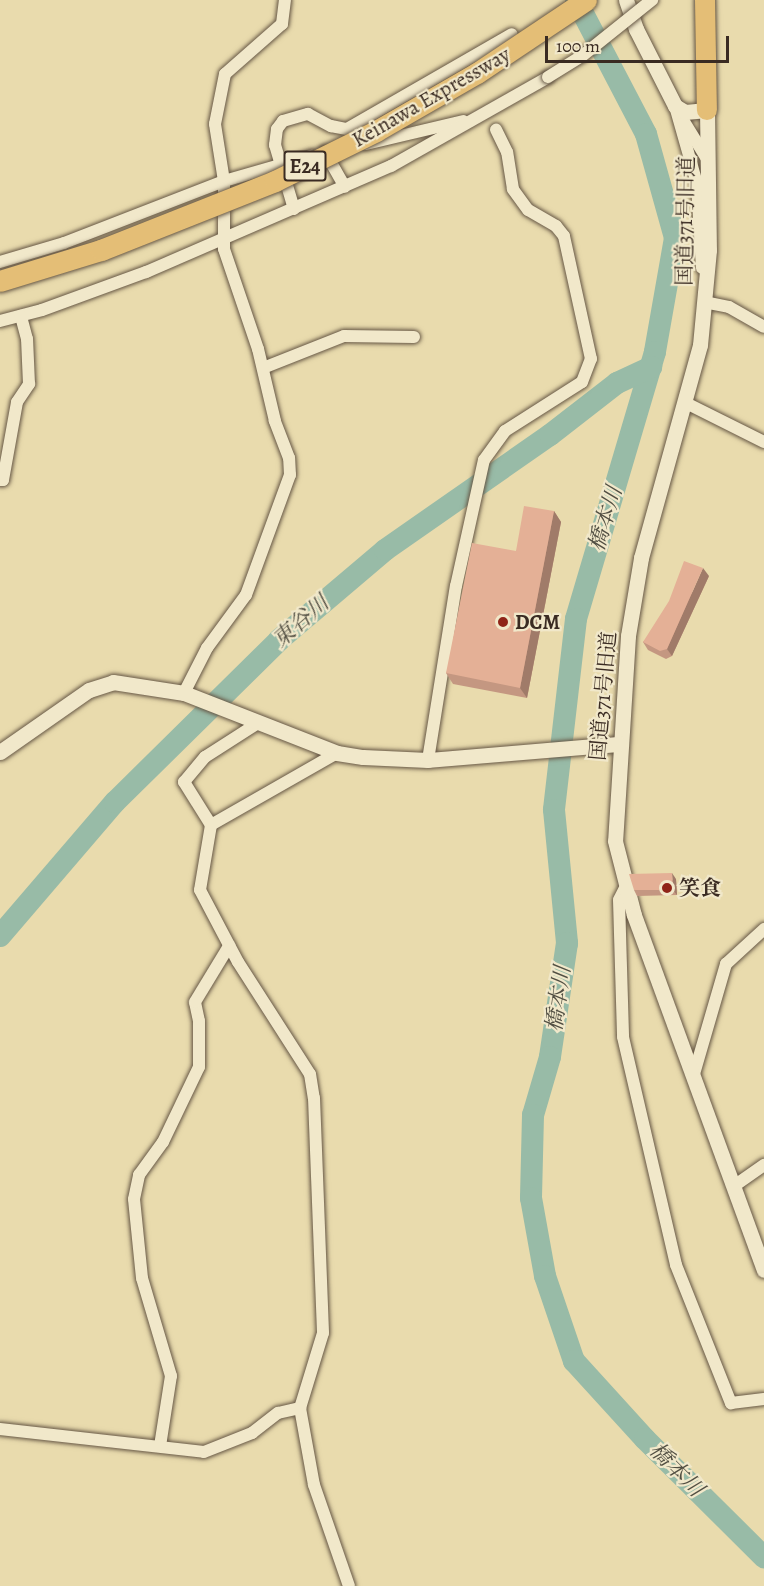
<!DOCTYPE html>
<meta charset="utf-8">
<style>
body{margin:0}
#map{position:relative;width:764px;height:1586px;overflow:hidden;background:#e9dbad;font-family:Alegreya,"Noto Serif JP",serif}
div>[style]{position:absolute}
.river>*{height:22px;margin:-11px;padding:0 11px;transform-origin:11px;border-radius:11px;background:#98bba7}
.roads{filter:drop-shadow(0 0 2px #665745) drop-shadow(0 0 2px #665745)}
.minor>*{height:12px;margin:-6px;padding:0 6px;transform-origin:6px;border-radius:6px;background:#f1e8ca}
.tertiary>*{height:15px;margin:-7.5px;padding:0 7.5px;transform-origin:7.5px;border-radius:7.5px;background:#f1e8ca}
.trunk>*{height:20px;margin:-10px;padding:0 10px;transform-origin:10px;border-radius:10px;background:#e4be76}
.bridges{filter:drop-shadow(0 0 2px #665745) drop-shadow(0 0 2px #665745)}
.minor-bridge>*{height:12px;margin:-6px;padding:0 6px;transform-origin:6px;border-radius:6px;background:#f1e8ca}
.motorway-bridge>*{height:21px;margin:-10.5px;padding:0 10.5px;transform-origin:10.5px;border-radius:10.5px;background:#e4be76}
.wall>*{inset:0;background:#c49781}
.shaded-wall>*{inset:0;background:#a07b69}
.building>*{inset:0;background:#e4b096}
.dots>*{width:16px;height:16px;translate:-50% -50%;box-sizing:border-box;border:3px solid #f1e8ca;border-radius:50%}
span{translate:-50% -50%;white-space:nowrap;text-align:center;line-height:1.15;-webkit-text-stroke:4.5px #f1e8ca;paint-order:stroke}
.shield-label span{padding:2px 4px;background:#f1e8ca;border:2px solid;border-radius:4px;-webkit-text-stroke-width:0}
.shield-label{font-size:20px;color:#3a2b22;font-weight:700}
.street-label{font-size:21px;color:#3a2b22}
.poi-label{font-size:21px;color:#3a2b22;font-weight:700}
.left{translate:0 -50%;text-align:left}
.water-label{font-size:22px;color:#524f43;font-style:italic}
.scale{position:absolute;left:545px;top:36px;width:184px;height:27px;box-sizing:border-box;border:3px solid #3a2b22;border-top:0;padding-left:8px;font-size:18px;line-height:21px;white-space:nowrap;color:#3a2b22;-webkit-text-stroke:4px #f1e8ca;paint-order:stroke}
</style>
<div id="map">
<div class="river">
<i style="left:576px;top:0;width:151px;rotate:62.4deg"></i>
<i style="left:646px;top:134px;width:108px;rotate:74.4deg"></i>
<i style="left:675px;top:238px;width:116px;rotate:100deg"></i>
<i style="left:655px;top:352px;width:278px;rotate:106.5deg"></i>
<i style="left:576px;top:619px;width:192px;rotate:96.6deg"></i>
<i style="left:554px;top:810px;width:134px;rotate:84.4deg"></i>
<i style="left:567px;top:943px;width:115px;rotate:98.5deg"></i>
<i style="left:550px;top:1057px;width:60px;rotate:106.3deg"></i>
<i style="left:533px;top:1115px;width:83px;rotate:91.4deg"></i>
<i style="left:531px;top:1198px;width:79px;rotate:79.8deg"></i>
<i style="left:545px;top:1276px;width:90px;rotate:71.2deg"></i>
<i style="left:574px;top:1361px;width:105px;rotate:47.7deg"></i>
<i style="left:645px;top:1439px;width:168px;rotate:44.8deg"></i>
<i style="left:0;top:936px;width:177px;rotate:-49.4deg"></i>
<i style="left:115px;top:802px;width:231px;rotate:-44.6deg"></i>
<i style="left:279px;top:640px;width:139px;rotate:-40.3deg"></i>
<i style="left:385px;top:550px;width:201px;rotate:-34.9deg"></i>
<i style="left:550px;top:435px;width:85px;rotate:-37.8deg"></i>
<i style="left:617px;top:383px;width:38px;rotate:-25deg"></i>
</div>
<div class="roads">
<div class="minor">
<i style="left:675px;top:106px;width:81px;rotate:74.2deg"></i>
<i style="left:697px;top:184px;width:84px;rotate:86.6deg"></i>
<i style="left:683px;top:120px;width:46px;rotate:58.4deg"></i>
<i style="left:366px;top:144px;width:100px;rotate:-13.3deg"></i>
<i style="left:325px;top:152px;width:40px;rotate:60.3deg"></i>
<i style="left:294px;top:209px;width:67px;rotate:-106.5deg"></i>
<i style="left:275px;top:145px;width:16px;rotate:-83deg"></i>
<i style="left:277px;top:129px;width:10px;rotate:-53deg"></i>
<i style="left:283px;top:121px;width:26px;rotate:-16deg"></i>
<i style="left:308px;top:114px;width:26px;rotate:28deg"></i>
<i style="left:331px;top:126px;width:16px;rotate:11deg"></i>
<i style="left:347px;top:129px;width:190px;rotate:-29.9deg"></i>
<i style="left:0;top:262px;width:67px;rotate:-16.5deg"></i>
<i style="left:64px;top:243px;width:172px;rotate:-21.2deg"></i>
<i style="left:224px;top:181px;width:91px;rotate:-16deg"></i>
<i style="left:704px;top:294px;width:8px;rotate:90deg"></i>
<i style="left:704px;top:302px;width:25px;rotate:11deg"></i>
<i style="left:729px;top:307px;width:40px;rotate:29.7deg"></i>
<i style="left:0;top:321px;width:43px;rotate:-14.7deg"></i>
<i style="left:42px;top:310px;width:111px;rotate:-20.1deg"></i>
<i style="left:146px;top:272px;width:267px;rotate:-23.4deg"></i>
<i style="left:391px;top:166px;width:180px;rotate:-29.5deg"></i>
<i style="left:263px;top:368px;width:87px;rotate:-21.6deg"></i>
<i style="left:344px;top:336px;width:70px;rotate:0.8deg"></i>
<i style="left:686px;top:403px;width:87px;rotate:26.6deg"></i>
<i style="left:0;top:480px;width:3px"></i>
<i style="left:3px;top:480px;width:79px;rotate:-79.8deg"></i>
<i style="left:17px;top:402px;width:22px;rotate:-56deg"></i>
<i style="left:29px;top:384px;width:45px;rotate:-92.5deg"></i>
<i style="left:27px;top:339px;width:24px;rotate:-105deg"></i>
<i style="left:184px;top:693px;width:51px;rotate:-62.9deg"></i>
<i style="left:207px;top:648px;width:66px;rotate:-53.7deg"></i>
<i style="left:246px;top:595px;width:128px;rotate:-69.9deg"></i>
<i style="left:290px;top:475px;width:17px;rotate:-93deg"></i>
<i style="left:289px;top:458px;width:40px;rotate:-111deg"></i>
<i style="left:275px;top:421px;width:74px;rotate:-103.3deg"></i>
<i style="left:258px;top:349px;width:106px;rotate:-108.8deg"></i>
<i style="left:224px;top:249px;width:68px;rotate:-90deg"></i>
<i style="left:224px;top:181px;width:58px;rotate:-99deg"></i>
<i style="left:215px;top:124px;width:51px;rotate:-78.7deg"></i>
<i style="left:225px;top:74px;width:76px;rotate:-41.3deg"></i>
<i style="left:282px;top:24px;width:24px;rotate:-83deg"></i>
<i style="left:337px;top:753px;width:145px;rotate:150.3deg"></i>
<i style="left:211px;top:825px;width:66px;rotate:99.6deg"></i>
<i style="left:200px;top:890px;width:81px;rotate:62.2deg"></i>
<i style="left:238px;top:962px;width:133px;rotate:57.3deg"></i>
<i style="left:310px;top:1074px;width:24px;rotate:81deg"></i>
<i style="left:314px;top:1098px;width:235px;rotate:87.8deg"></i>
<i style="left:323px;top:1333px;width:78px;rotate:107deg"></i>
<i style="left:300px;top:1408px;width:78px;rotate:79.7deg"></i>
<i style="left:314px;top:1485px;width:107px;rotate:70.9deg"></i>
<i style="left:428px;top:760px;width:176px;rotate:-80.9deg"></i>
<i style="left:456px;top:586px;width:129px;rotate:-77.5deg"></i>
<i style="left:484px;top:460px;width:36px;rotate:-54deg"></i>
<i style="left:505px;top:431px;width:91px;rotate:-32.5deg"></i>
<i style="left:582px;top:382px;width:25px;rotate:-69deg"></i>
<i style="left:591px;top:359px;width:126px;rotate:-102.4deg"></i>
<i style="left:564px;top:236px;width:13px;rotate:-129deg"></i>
<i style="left:556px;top:226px;width:32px;rotate:-150deg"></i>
<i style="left:528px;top:210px;width:26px;rotate:-126deg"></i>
<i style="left:513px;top:189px;width:37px;rotate:-99deg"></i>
<i style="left:507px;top:152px;width:25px;rotate:-116deg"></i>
<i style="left:211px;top:825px;width:51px;rotate:-122.1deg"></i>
<i style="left:184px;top:782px;width:33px;rotate:-50deg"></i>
<i style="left:205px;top:757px;width:63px;rotate:-32.7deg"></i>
<i style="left:625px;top:888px;width:13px;rotate:117deg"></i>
<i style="left:619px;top:900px;width:137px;rotate:88.3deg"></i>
<i style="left:623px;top:1037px;width:234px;rotate:76.9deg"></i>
<i style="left:676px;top:1265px;width:149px;rotate:68.3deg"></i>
<i style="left:731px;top:1403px;width:33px;rotate:-7deg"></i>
<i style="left:694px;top:1074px;width:115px;rotate:-73.8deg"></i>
<i style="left:726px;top:964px;width:52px;rotate:-42.6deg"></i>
<i style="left:734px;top:1186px;width:37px;rotate:-35deg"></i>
<i style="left:0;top:1429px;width:205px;rotate:6.4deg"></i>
<i style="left:204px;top:1452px;width:52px;rotate:-21.6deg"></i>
<i style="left:252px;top:1433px;width:33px;rotate:-38deg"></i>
<i style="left:278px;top:1413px;width:23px;rotate:-13deg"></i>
<i style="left:160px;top:1446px;width:71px;rotate:-81.1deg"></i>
<i style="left:171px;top:1376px;width:102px;rotate:-106.5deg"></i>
<i style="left:142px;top:1278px;width:79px;rotate:-95.8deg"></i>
<i style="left:134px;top:1199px;width:25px;rotate:-78deg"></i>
<i style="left:139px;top:1175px;width:41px;rotate:-54deg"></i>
<i style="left:163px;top:1142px;width:83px;rotate:-64.4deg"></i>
<i style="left:199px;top:1067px;width:46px;rotate:-90deg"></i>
<i style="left:199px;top:1021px;width:19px;rotate:-102deg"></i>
<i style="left:195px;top:1002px;width:66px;rotate:-58.7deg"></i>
</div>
<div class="tertiary">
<i style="left:626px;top:0;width:31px;rotate:71deg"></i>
<i style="left:636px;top:29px;width:86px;rotate:63.1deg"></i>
<i style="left:675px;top:106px;width:12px;rotate:31deg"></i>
<i style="left:685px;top:112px;width:22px;rotate:-5deg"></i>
<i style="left:707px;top:110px;width:140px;rotate:89.2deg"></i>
<i style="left:709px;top:250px;width:95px;rotate:95.4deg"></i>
<i style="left:700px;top:345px;width:221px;rotate:105.5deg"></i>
<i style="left:641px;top:558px;width:79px;rotate:99.5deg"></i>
<i style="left:628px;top:636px;width:205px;rotate:93.6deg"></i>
<i style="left:615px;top:841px;width:76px;rotate:75.6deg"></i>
<i style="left:634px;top:915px;width:378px;rotate:69.9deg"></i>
<i style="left:0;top:752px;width:108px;rotate:-34.9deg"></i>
<i style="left:89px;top:690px;width:25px;rotate:-18deg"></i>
<i style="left:113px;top:682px;width:72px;rotate:8.8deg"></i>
<i style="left:184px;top:693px;width:164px;rotate:21.4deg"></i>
<i style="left:337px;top:753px;width:26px;rotate:9deg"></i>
<i style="left:363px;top:757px;width:65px;rotate:2.6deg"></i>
<i style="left:428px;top:760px;width:192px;rotate:-4.8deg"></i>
</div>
<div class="trunk">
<i style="left:705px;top:0;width:110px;rotate:89deg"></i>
</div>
</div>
<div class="bridges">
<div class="minor-bridge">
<i style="left:548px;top:77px;width:40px;rotate:-32deg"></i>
<i style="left:582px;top:56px;width:90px;rotate:-38.7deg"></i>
</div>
<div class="motorway-bridge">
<i style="left:0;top:281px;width:106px;rotate:-17.1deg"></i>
<i style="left:101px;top:250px;width:187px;rotate:-21.6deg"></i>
<i style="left:275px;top:181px;width:113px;rotate:-26.3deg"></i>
<i style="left:376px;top:131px;width:116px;rotate:-29.9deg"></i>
<i style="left:477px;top:73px;width:131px;rotate:-33.8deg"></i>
</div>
</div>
<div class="wall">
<i style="clip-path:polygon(554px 511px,561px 522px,527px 698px,453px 684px,446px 673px,516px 551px)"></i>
<i style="clip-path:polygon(709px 576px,672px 656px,666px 659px,648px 650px,643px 642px)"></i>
<i style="clip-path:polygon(676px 879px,677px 895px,637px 896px,634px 890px)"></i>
</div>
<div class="shaded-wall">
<i style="clip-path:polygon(554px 511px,561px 522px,527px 698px,520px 688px)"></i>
<i style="clip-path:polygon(703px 568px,709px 576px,672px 656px,667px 649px)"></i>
<i style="clip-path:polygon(672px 873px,676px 879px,677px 895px,673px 890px)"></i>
</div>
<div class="building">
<i style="clip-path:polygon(524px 506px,554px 511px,520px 688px,446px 673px,472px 543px,516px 551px)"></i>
<i style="clip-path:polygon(684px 561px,703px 568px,667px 649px,660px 651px,643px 642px,669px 601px)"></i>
<i style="clip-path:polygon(672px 873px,673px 890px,634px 890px,629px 874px)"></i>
</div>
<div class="dots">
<i style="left:503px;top:622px;background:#8f2418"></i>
<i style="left:667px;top:888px;background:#8f2418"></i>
</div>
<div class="shield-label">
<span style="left:305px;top:166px">E24</span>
</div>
<div class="street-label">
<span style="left:431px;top:97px;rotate:-30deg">Keinawa Expressway</span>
<span style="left:685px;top:221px;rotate:-89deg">国道371号旧道</span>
<span style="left:603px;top:696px;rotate:-85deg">国道371号旧道</span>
</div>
<div class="poi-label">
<span class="left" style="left:515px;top:622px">DCM</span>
<span class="left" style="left:679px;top:888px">笑食</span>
</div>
<div class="water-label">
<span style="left:606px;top:519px;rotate:-73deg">橋本川</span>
<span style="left:301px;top:622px;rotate:-41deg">東谷川</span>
<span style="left:559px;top:999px;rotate:-82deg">橋本川</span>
<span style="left:676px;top:1470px;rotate:45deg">橋本川</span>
</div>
<div class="scale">100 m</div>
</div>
